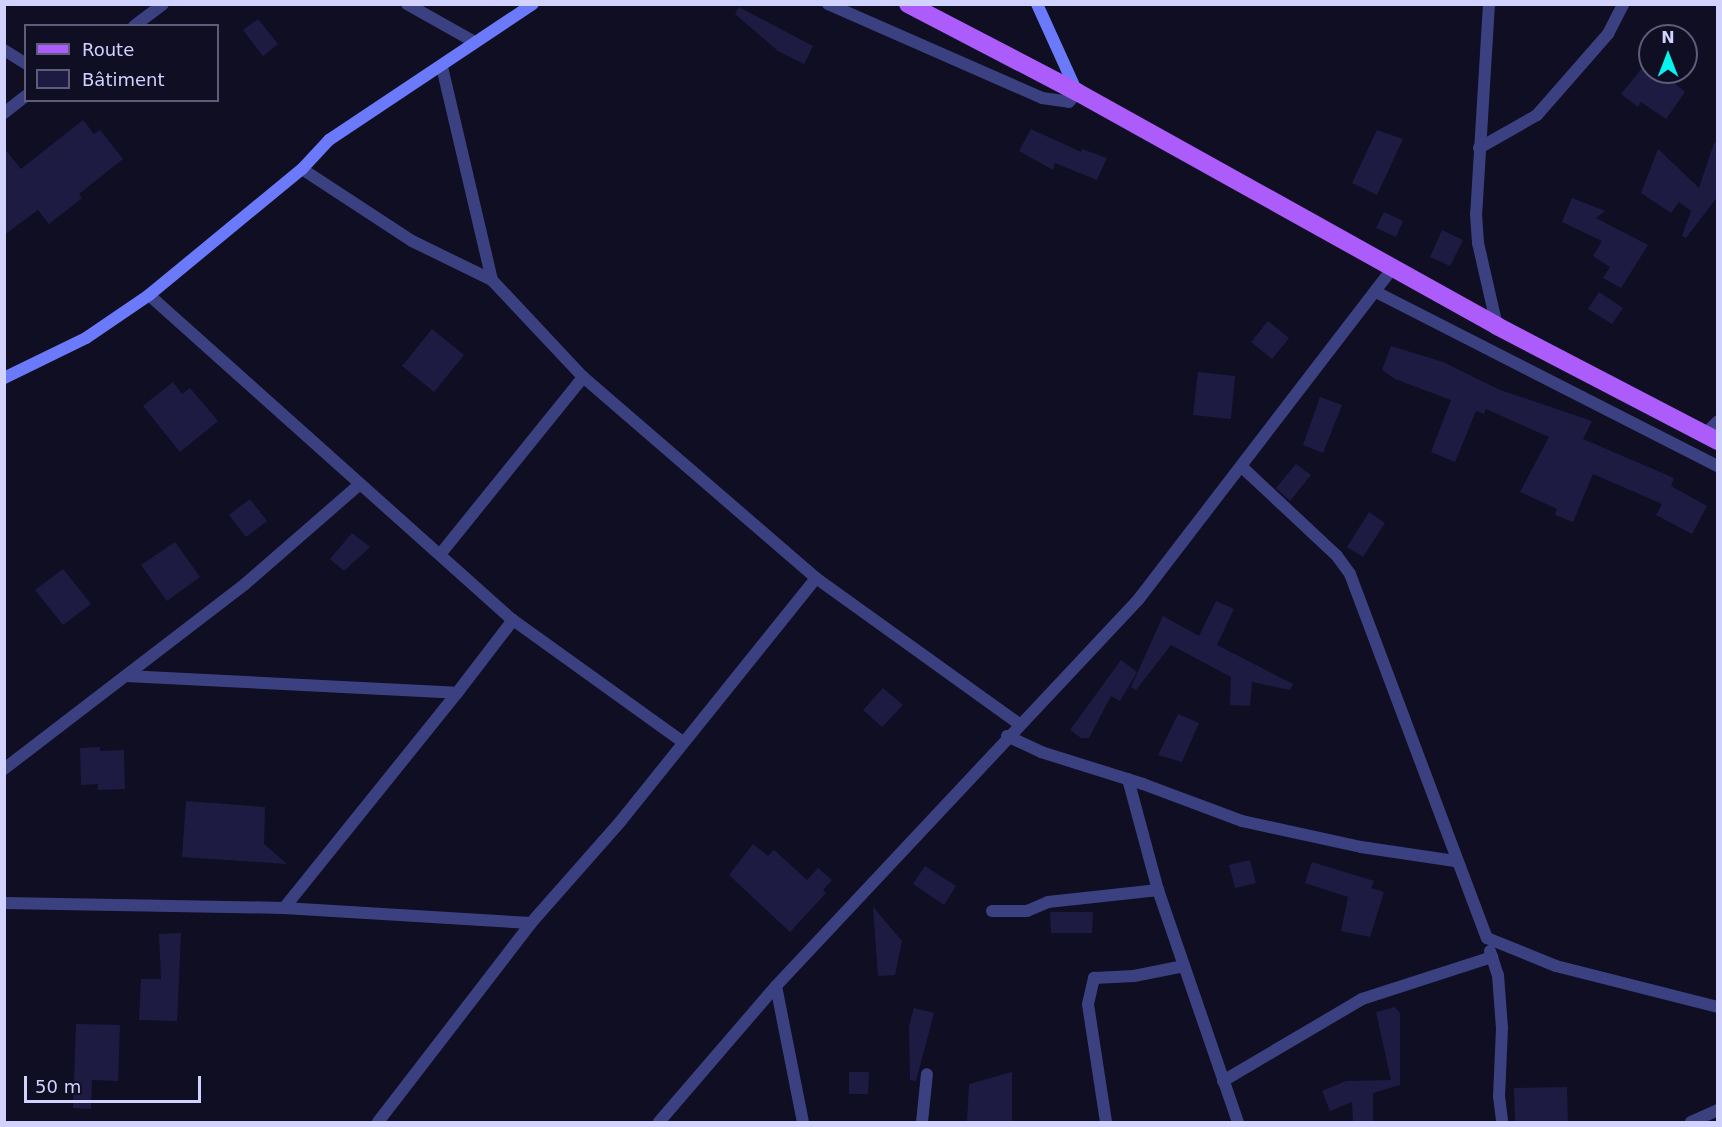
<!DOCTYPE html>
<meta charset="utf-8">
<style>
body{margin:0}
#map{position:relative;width:1722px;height:1127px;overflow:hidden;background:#0f0e23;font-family:"DejaVu Sans",sans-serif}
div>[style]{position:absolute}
.building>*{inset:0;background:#1e1b43}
.street>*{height:12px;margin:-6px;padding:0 6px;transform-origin:6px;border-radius:6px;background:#3b4180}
.secondary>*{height:12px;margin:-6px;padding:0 6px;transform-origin:6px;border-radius:6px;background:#6b7afb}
.primary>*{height:18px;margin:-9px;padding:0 9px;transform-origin:9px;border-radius:9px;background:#ab5cfa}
span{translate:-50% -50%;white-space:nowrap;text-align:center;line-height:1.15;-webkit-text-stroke:4.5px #0f0e23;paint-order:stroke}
.frame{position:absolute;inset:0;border:6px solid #d1d2fe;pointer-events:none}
.legend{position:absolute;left:24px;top:24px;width:195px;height:78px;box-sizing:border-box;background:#0f0e23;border:2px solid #5d5c7b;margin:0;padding:8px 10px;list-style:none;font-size:18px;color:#d1d2fe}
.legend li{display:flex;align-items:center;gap:12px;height:30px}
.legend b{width:30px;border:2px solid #5d5c7b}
.north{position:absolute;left:1638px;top:24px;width:60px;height:60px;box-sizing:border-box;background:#0f0e23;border:2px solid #5d5c7b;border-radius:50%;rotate:0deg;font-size:16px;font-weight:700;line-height:24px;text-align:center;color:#d1d2fe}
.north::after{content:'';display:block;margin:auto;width:21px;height:27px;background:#07f4ee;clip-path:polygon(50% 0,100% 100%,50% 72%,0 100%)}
.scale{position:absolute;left:24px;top:1076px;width:177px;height:27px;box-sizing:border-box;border:3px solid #d1d2fe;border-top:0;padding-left:8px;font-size:18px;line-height:21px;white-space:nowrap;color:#d1d2fe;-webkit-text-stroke:4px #0f0e23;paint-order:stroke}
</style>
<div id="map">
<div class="building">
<i style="clip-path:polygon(739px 7px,813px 46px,804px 64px,778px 51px,735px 14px)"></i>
<i style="clip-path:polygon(258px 19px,278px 44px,263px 56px,243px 30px)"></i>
<i style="clip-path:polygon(1648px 61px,1650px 72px,1661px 72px,1685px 92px,1666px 119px,1641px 102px,1638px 107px,1621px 94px)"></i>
<i style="clip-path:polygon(83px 120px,94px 134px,100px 130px,123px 159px,79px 194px,82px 198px,49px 224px,38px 210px,4px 235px,4px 148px,21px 169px)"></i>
<i style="clip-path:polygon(1031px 129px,1081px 152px,1082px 149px,1107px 158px,1097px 180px,1055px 163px,1053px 170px,1019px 151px)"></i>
<i style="clip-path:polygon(1377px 130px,1403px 139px,1377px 195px,1352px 183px)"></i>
<i style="clip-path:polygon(1714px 143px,1718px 143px,1718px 196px,1686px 238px,1682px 236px,1691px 211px,1679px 202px,1671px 213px,1641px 193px,1658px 149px,1699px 188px)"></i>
<i style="clip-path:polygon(1572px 198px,1605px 211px,1596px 218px,1648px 245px,1621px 288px,1603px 278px,1610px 267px,1593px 256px,1602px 241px,1562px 222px)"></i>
<i style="clip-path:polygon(1384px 212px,1403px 221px,1396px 237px,1376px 228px)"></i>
<i style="clip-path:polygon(1442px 230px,1463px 240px,1450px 266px,1430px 257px)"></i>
<i style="clip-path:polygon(1599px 292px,1623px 308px,1612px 324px,1588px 309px)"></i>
<i style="clip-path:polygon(1268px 321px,1289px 338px,1272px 359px,1251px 342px)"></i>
<i style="clip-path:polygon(432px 329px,464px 355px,434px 392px,402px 366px)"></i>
<i style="clip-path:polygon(1391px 346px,1443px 362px,1500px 390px,1592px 421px,1583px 439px,1674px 478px,1671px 486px,1707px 506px,1692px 534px,1656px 515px,1662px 504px,1593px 474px,1573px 522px,1555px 515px,1557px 509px,1520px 492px,1549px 437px,1486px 409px,1484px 414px,1476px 411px,1455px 462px,1431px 452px,1451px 400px,1395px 379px,1382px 370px)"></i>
<i style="clip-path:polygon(1198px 372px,1235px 376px,1231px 419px,1193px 415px)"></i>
<i style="clip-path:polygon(173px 382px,182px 394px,190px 388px,218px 421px,180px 452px,143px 406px)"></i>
<i style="clip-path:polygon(1320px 397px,1342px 405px,1323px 453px,1303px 445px)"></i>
<i style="clip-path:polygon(1296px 464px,1311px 475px,1290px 501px,1276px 488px)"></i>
<i style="clip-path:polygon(250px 499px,267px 521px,246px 537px,229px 515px)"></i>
<i style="clip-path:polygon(1369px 512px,1385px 523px,1363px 557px,1347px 547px)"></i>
<i style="clip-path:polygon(352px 533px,370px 547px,344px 571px,330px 559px)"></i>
<i style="clip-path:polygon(175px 542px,200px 577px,167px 601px,141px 565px)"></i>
<i style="clip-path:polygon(63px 569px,91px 604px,63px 625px,35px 590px)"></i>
<i style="clip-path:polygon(1216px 601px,1234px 609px,1217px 645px,1293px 684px,1290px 690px,1252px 682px,1250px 706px,1230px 705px,1231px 677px,1171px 645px,1136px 690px,1131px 687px,1163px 616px,1199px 636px)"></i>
<i style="clip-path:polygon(1121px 660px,1137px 672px,1120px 701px,1111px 696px,1089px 738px,1081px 738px,1070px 730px)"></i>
<i style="clip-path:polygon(883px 688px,903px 705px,882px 727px,863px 710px)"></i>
<i style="clip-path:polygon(1178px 714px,1199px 723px,1182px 762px,1158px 755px)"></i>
<i style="clip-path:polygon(100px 747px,100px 751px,124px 750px,125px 789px,98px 790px,98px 784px,81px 785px,80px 748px)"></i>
<i style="clip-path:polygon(186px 801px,265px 807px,264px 844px,287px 864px,182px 857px)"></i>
<i style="clip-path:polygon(753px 844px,768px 856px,774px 850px,807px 880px,818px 868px,832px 880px,823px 890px,826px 893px,790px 932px,729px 875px)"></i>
<i style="clip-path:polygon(1250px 860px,1256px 883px,1235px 888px,1229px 865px)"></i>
<i style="clip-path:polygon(1312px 862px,1374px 881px,1371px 888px,1384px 892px,1370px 937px,1341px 931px,1348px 897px,1305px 883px)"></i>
<i style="clip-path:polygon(925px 866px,956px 886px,944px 905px,913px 884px)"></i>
<i style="clip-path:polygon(873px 907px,902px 941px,895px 975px,878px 976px)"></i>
<i style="clip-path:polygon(1050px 912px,1093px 912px,1092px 933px,1051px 933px)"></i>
<i style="clip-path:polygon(181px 933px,177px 1021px,139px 1020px,141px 979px,161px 979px,159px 934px)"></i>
<i style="clip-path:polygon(1395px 1007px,1400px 1013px,1400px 1085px,1373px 1093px,1373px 1122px,1353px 1122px,1352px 1102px,1330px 1111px,1322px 1091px,1346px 1081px,1391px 1080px,1376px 1012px)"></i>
<i style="clip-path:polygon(914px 1008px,934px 1013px,916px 1081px,910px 1080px,909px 1026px)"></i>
<i style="clip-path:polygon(76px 1024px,120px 1025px,118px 1081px,92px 1080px,91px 1109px,73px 1108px)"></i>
<i style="clip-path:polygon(849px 1072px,869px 1072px,868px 1094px,849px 1094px)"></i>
<i style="clip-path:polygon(1012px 1072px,1012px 1122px,967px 1122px,969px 1084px)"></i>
<i style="clip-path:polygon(1567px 1087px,1568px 1122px,1515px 1122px,1514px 1088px)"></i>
</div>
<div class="street">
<i style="left:407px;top:4px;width:76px;rotate:29.3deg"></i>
<i style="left:828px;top:4px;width:234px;rotate:23.7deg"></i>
<i style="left:1042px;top:98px;width:27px;rotate:8deg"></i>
<i style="left:1069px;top:102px;width:13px;rotate:-51deg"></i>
<i style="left:1489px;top:4px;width:210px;rotate:93.5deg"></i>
<i style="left:1476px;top:214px;width:29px;rotate:86deg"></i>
<i style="left:1478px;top:243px;width:85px;rotate:77.1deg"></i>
<i style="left:134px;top:26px;width:36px;rotate:-37deg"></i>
<i style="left:4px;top:50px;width:26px;rotate:32deg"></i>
<i style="left:4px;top:113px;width:28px;rotate:-38deg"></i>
<i style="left:1479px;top:148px;width:67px;rotate:-29.6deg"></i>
<i style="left:1537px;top:115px;width:108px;rotate:-48.8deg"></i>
<i style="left:1608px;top:34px;width:34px;rotate:-63deg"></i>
<i style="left:302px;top:169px;width:131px;rotate:33.2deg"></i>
<i style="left:412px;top:241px;width:89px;rotate:26deg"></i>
<i style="left:1376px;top:292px;width:384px;rotate:27deg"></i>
<i style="left:149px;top:295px;width:488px;rotate:41.8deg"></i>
<i style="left:513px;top:620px;width:209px;rotate:35.7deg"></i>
<i style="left:1705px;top:434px;width:18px;rotate:-45deg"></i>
<i style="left:1243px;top:468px;width:129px;rotate:43.1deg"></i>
<i style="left:1337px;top:556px;width:22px;rotate:54deg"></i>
<i style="left:1350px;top:574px;width:389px;rotate:69.4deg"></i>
<i style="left:1487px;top:938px;width:74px;rotate:22.1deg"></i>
<i style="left:1556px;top:966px;width:167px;rotate:14.2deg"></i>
<i style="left:442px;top:552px;width:225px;rotate:-51.1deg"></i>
<i style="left:816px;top:578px;width:250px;rotate:35.7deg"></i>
<i style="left:126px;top:676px;width:331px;rotate:2.9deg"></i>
<i style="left:457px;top:693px;width:276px;rotate:128.8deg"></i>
<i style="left:457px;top:693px;width:92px;rotate:-52.5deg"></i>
<i style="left:1007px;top:736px;width:38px;rotate:25deg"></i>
<i style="left:1041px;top:752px;width:107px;rotate:17.4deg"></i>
<i style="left:1143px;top:784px;width:106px;rotate:20.5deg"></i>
<i style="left:1242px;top:821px;width:122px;rotate:12.3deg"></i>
<i style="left:1361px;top:847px;width:95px;rotate:8.5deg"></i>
<i style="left:4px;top:769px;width:304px;rotate:-37.5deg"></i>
<i style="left:245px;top:584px;width:152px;rotate:-41deg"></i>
<i style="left:1128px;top:779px;width:115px;rotate:74.9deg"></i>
<i style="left:1158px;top:890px;width:245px;rotate:71deg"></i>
<i style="left:4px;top:903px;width:280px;rotate:1deg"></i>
<i style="left:284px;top:908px;width:247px;rotate:3.5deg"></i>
<i style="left:992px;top:911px;width:35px"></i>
<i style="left:1027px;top:911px;width:23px;rotate:-23deg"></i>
<i style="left:1048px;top:902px;width:111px;rotate:-6.2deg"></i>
<i style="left:1490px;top:951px;width:25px;rotate:72deg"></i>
<i style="left:1498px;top:975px;width:53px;rotate:85.7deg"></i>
<i style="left:1502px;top:1028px;width:68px;rotate:92.5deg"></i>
<i style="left:1499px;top:1096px;width:26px;rotate:83deg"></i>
<i style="left:776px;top:986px;width:139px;rotate:78.8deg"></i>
<i style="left:1223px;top:1081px;width:161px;rotate:-30.5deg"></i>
<i style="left:1362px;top:999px;width:137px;rotate:-17.9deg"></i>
<i style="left:378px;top:1122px;width:251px;rotate:-52.4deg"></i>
<i style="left:531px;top:923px;width:135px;rotate:-48.6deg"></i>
<i style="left:620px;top:822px;width:313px;rotate:-51.2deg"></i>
<i style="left:816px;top:578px;width:308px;rotate:-139.2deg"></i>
<i style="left:583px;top:377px;width:133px;rotate:-133.2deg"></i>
<i style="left:492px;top:280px;width:220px;rotate:-103.2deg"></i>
<i style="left:659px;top:1122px;width:179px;rotate:-49.3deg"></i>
<i style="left:776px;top:986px;width:529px;rotate:-46.84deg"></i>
<i style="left:1138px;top:600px;width:419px;rotate:-52.5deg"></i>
<i style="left:922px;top:1122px;width:48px;rotate:-84.1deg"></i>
<i style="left:1106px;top:1122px;width:119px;rotate:-98.7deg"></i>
<i style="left:1088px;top:1004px;width:27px;rotate:-77deg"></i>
<i style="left:1094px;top:978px;width:40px;rotate:-2.9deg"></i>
<i style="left:1134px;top:976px;width:51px;rotate:-11.3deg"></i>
<i style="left:1691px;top:1122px;width:30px;rotate:-24deg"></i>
</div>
<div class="secondary">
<i style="left:1037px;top:4px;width:97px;rotate:65.6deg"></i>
<i style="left:4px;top:378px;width:91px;rotate:-26deg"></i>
<i style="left:86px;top:338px;width:76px;rotate:-34.3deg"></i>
<i style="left:149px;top:295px;width:198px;rotate:-39.5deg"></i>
<i style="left:302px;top:169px;width:40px;rotate:-47deg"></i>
<i style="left:329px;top:140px;width:245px;rotate:-33.7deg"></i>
</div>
<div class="primary">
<i style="left:908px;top:4px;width:191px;rotate:27.5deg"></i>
<i style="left:1077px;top:92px;width:481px;rotate:29.1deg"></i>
<i style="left:1497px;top:326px;width:249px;rotate:27.5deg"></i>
</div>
<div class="frame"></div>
<ul class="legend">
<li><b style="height:8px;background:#ab5cfa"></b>Route</li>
<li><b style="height:16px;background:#1e1b43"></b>Bâtiment</li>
</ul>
<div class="north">N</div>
<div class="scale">50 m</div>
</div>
